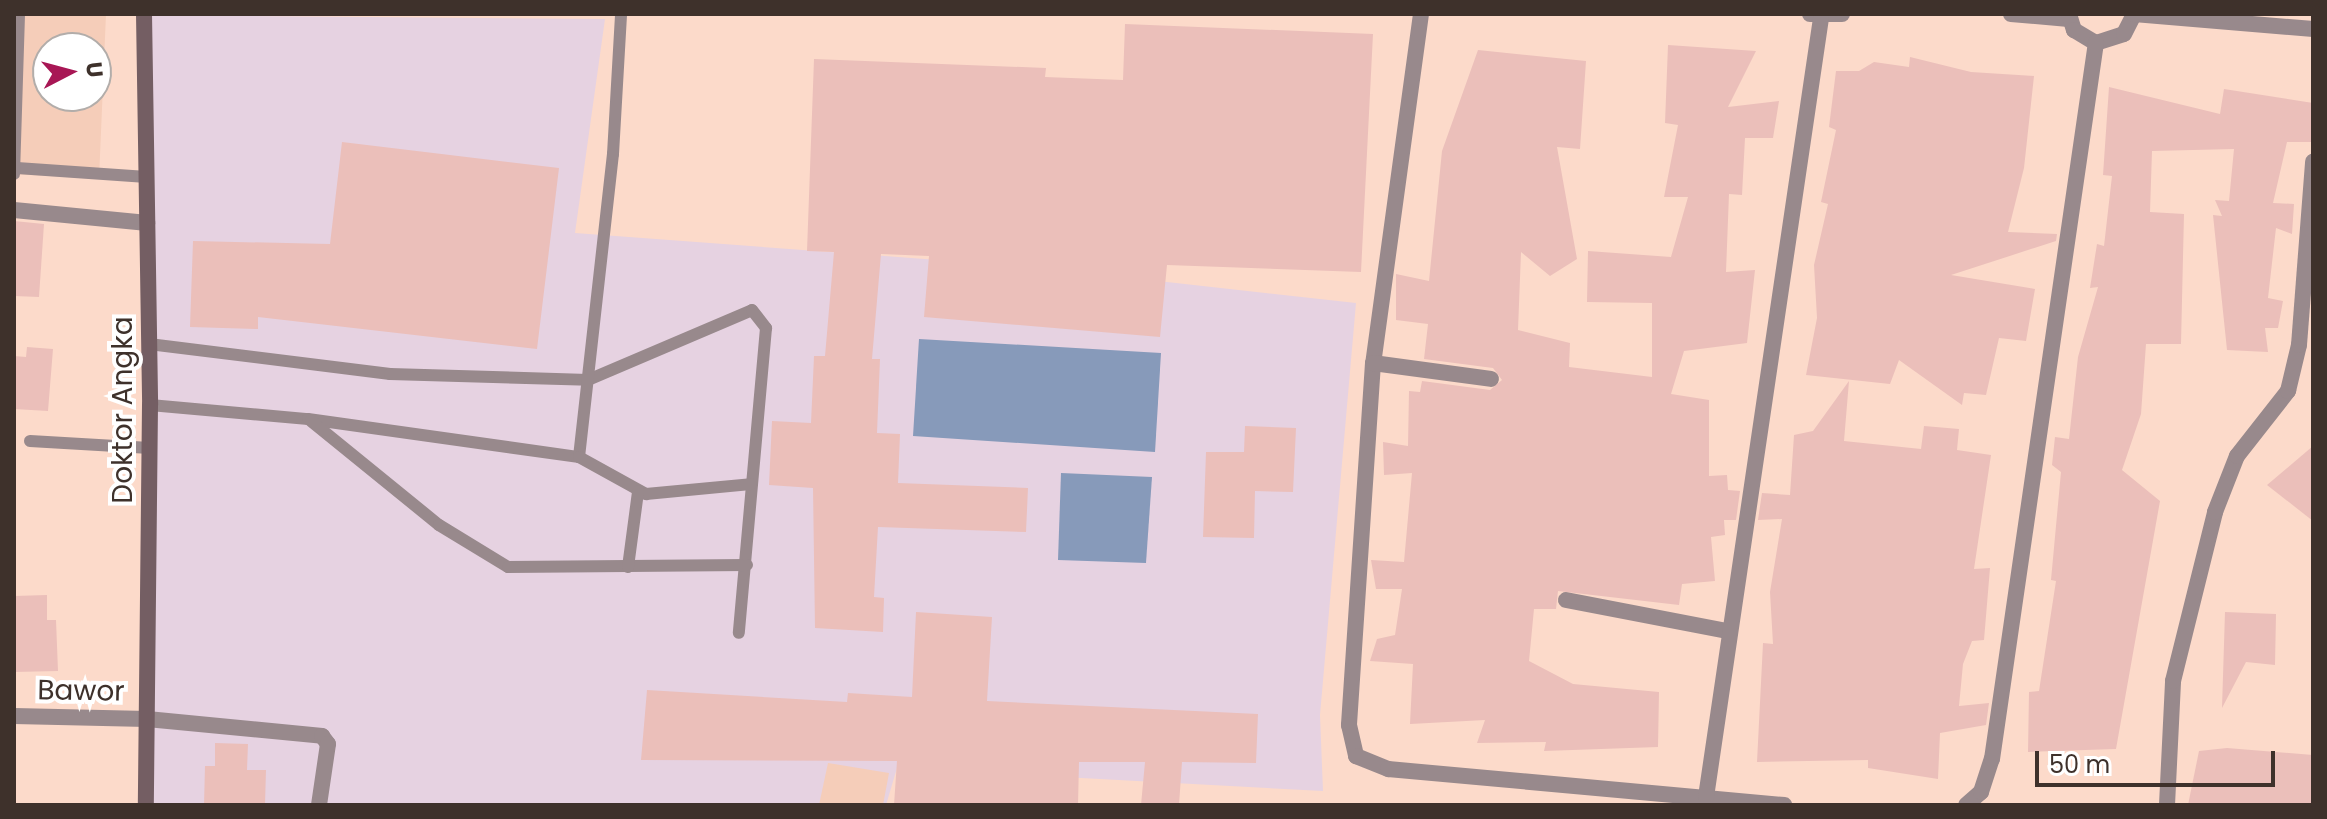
<!DOCTYPE html>
<style>
body{margin:0}
#map{position:relative;width:2327px;height:819px;overflow:hidden;background:#fcdaca;font-family:Poppins,sans-serif}
div>[style]{position:absolute}
.commercial>*{inset:0;background:#e6d2e1}
.built>*{inset:0;background:#f5cdb9}
.water>*{inset:0;background:#879aba}
.building>*{inset:0;background:#ebbfba}
.lane>*{height:12px;margin:-6px;padding:0 6px;transform-origin:6px;border-radius:6px;background:#98898c}
.street>*{height:16px;margin:-8px;padding:0 8px;transform-origin:8px;border-radius:8px;background:#98898c}
.secondary>*{height:16px;margin:-8px;padding:0 8px;transform-origin:8px;border-radius:8px;background:#745e63}
span{translate:-50% -50%;white-space:nowrap;text-align:center;line-height:1.15;-webkit-text-stroke:8px #fff;paint-order:stroke}
.street-label{font-size:28px;color:#3e312b}
.frame{position:absolute;inset:0;border:16px solid #3e312b;pointer-events:none}
.north{position:absolute;left:32px;top:32px;width:80px;height:80px;box-sizing:border-box;background:#fff;border:2px solid #b2adaa;border-radius:50%;rotate:84deg;font-size:22px;font-weight:700;line-height:32px;text-align:center;color:#3e312b}
.north::after{content:'';display:block;margin:auto;width:28px;height:36px;background:#a81755;clip-path:polygon(50% 0,100% 100%,50% 72%,0 100%)}
.scale{position:absolute;left:2035px;top:751px;width:240px;height:36px;box-sizing:border-box;border:4px solid #3e312b;border-top:0;padding-left:10px;font-size:24px;line-height:28px;white-space:nowrap;color:#3e312b;-webkit-text-stroke:6px #fff;paint-order:stroke}
</style>
<div id="map">
<div class="commercial">
<i style="clip-path:polygon(144px 15px,605px 19px,575px 233px,1033px 267px,1356px 303px,1320px 715px,1323px 791px,897px 768px,886px 805px,146px 805px)"></i>
</div>
<div class="built">
<i style="clip-path:polygon(evenodd,14px 14px,106px 14px,99px 179px,14px 174px,14px 14px,48px 48px,96px 48px,96px 96px,48px 96px,48px 48px)"></i>
<i style="clip-path:polygon(828px 763px,889px 773px,883px 805px,819px 805px)"></i>
</div>
<div class="water">
<i style="clip-path:polygon(919px 339px,1161px 353px,1155px 452px,913px 436px)"></i>
<i style="clip-path:polygon(1061px 473px,1152px 477px,1146px 563px,1058px 560px)"></i>
</div>
<div class="building">
<i style="clip-path:polygon(1125px 24px,1373px 34px,1361px 272px,1167px 265px,1160px 337px,924px 317px,929px 256px,881px 254px,872px 359px,880px 359px,877px 433px,900px 434px,898px 483px,1028px 488px,1026px 532px,878px 527px,874px 597px,884px 598px,883px 632px,815px 628px,813px 488px,769px 485px,772px 421px,811px 423px,814px 356px,825px 356px,834px 252px,807px 251px,814px 59px,1046px 68px,1045px 77px,1123px 80px)"></i>
<i style="clip-path:polygon(1668px 45px,1756px 51px,1728px 107px,1779px 101px,1773px 138px,1745px 138px,1742px 195px,1729px 194px,1726px 272px,1755px 270px,1747px 343px,1684px 351px,1671px 394px,1709px 400px,1709px 476px,1727px 475px,1728px 490px,1740px 491px,1736px 520px,1724px 520px,1725px 535px,1711px 537px,1715px 581px,1682px 584px,1679px 605px,1558px 591px,1556px 609px,1534px 609px,1529px 661px,1573px 684px,1659px 692px,1658px 747px,1544px 751px,1546px 742px,1477px 743px,1485px 720px,1410px 724px,1413px 664px,1370px 661px,1377px 639px,1395px 635px,1402px 589px,1376px 589px,1371px 560px,1404px 562px,1412px 473px,1384px 475px,1383px 442px,1408px 446px,1409px 391px,1420px 392px,1422px 381px,1490px 390px,1502px 380px,1493px 368px,1424px 359px,1428px 324px,1396px 320px,1396px 274px,1429px 281px,1442px 151px,1478px 50px,1586px 61px,1580px 149px,1557px 147px,1577px 259px,1550px 276px,1521px 252px,1518px 330px,1570px 343px,1569px 367px,1652px 377px,1652px 303px,1587px 302px,1588px 251px,1671px 257px,1688px 197px,1664px 197px,1678px 125px,1665px 123px)"></i>
<i style="clip-path:polygon(1910px 57px,1971px 72px,2034px 76px,2024px 168px,2008px 232px,2057px 234px,2056px 241px,1951px 275px,2035px 289px,2026px 341px,1999px 338px,1986px 395px,1964px 393px,1962px 405px,1899px 360px,1890px 384px,1806px 375px,1817px 318px,1814px 265px,1828px 204px,1821px 202px,1836px 130px,1829px 127px,1836px 71px,1859px 71px,1874px 62px,1909px 67px)"></i>
<i style="clip-path:polygon(2109px 87px,2220px 114px,2224px 89px,2313px 103px,2313px 142px,2287px 142px,2273px 203px,2294px 204px,2292px 234px,2276px 228px,2268px 298px,2283px 301px,2278px 328px,2265px 328px,2268px 352px,2227px 350px,2213px 215px,2222px 216px,2215px 200px,2229px 201px,2234px 149px,2152px 151px,2150px 212px,2184px 214px,2181px 344px,2146px 344px,2141px 414px,2122px 470px,2160px 501px,2116px 749px,2028px 752px,2029px 692px,2039px 691px,2056px 581px,2051px 580px,2061px 472px,2052px 465px,2055px 437px,2069px 439px,2078px 357px,2098px 287px,2090px 288px,2097px 244px,2104px 246px,2112px 176px,2103px 175px)"></i>
<i style="clip-path:polygon(342px 142px,559px 168px,537px 349px,258px 317px,258px 329px,190px 327px,193px 241px,330px 244px)"></i>
<i style="clip-path:polygon(14px 221px,44px 224px,39px 297px,14px 296px)"></i>
<i style="clip-path:polygon(27px 347px,53px 349px,48px 411px,14px 409px,14px 356px,26px 357px)"></i>
<i style="clip-path:polygon(1849px 381px,1844px 441px,1921px 449px,1924px 426px,1959px 429px,1957px 450px,1991px 455px,1974px 569px,1990px 568px,1984px 640px,1972px 641px,1963px 664px,1959px 706px,1989px 703px,1986px 725px,1940px 733px,1938px 779px,1868px 768px,1868px 760px,1757px 762px,1763px 643px,1773px 644px,1770px 592px,1782px 519px,1758px 520px,1762px 493px,1790px 495px,1794px 435px,1813px 431px)"></i>
<i style="clip-path:polygon(1245px 426px,1296px 428px,1293px 492px,1255px 491px,1254px 538px,1203px 537px,1206px 452px,1244px 452px)"></i>
<i style="clip-path:polygon(2313px 446px,2313px 521px,2267px 485px)"></i>
<i style="clip-path:polygon(47px 595px,47px 620px,56px 620px,58px 671px,14px 672px,14px 596px)"></i>
<i style="clip-path:polygon(916px 612px,992px 617px,987px 701px,1258px 714px,1256px 763px,1182px 762px,1179px 805px,1141px 805px,1145px 762px,1079px 762px,1078px 805px,894px 805px,897px 761px,641px 760px,647px 690px,847px 702px,848px 693px,912px 697px)"></i>
<i style="clip-path:polygon(2225px 612px,2276px 614px,2275px 665px,2246px 662px,2222px 708px)"></i>
<i style="clip-path:polygon(215px 743px,248px 744px,247px 770px,266px 770px,265px 805px,204px 805px,205px 766px,215px 766px)"></i>
<i style="clip-path:polygon(2227px 748px,2313px 755px,2313px 805px,2188px 805px,2199px 751px)"></i>
</div>
<div class="lane">
<i style="left:17px;top:168px;width:130px;rotate:4deg"></i>
<i style="left:14px;top:174px;width:160px;rotate:-88.2deg"></i>
<i style="left:149px;top:344px;width:243px;rotate:7.1deg"></i>
<i style="left:390px;top:374px;width:198px;rotate:1.7deg"></i>
<i style="left:588px;top:380px;width:178px;rotate:-23.1deg"></i>
<i style="left:752px;top:310px;width:23px;rotate:52deg"></i>
<i style="left:766px;top:328px;width:306px;rotate:95.1deg"></i>
<i style="left:150px;top:405px;width:159px;rotate:5.1deg"></i>
<i style="left:308px;top:419px;width:274px;rotate:8deg"></i>
<i style="left:579px;top:457px;width:305px;rotate:-83.6deg"></i>
<i style="left:613px;top:154px;width:140px;rotate:-86.7deg"></i>
<i style="left:311px;top:421px;width:165px;rotate:39.1deg"></i>
<i style="left:439px;top:525px;width:81px;rotate:31.3deg"></i>
<i style="left:508px;top:567px;width:239px;rotate:-0.5deg"></i>
<i style="left:30px;top:441px;width:120px;rotate:3.3deg"></i>
<i style="left:579px;top:457px;width:77px;rotate:28.9deg"></i>
<i style="left:646px;top:494px;width:105px;rotate:-5.4deg"></i>
<i style="left:628px;top:567px;width:76px;rotate:-82.4deg"></i>
</div>
<div class="street">
<i style="left:1421px;top:14px;width:352px;rotate:97.8deg"></i>
<i style="left:1373px;top:363px;width:363px;rotate:93.8deg"></i>
<i style="left:1349px;top:725px;width:32px;rotate:77deg"></i>
<i style="left:1356px;top:756px;width:35px;rotate:22deg"></i>
<i style="left:1388px;top:769px;width:398px;rotate:5.2deg"></i>
<i style="left:1810px;top:14px;width:32px"></i>
<i style="left:2011px;top:14px;width:58px;rotate:4.9deg"></i>
<i style="left:2069px;top:14px;width:17px;rotate:73deg"></i>
<i style="left:2074px;top:30px;width:26px;rotate:31deg"></i>
<i style="left:2096px;top:43px;width:29px;rotate:-18deg"></i>
<i style="left:2124px;top:34px;width:22px;rotate:-63deg"></i>
<i style="left:2134px;top:14px;width:180px;rotate:4.8deg"></i>
<i style="left:14px;top:210px;width:134px;rotate:5.6deg"></i>
<i style="left:1373px;top:363px;width:119px;rotate:7.7deg"></i>
<i style="left:1566px;top:600px;width:164px;rotate:10.9deg"></i>
<i style="left:14px;top:716px;width:133px;rotate:1.3deg"></i>
<i style="left:147px;top:719px;width:176px;rotate:5.5deg"></i>
<i style="left:322px;top:736px;width:10px;rotate:53deg"></i>
<i style="left:328px;top:744px;width:62px;rotate:98.4deg"></i>
<i style="left:1706px;top:797px;width:787px;rotate:-81.6deg"></i>
<i style="left:1966px;top:805px;width:20px;rotate:-41deg"></i>
<i style="left:1981px;top:792px;width:35px;rotate:-72deg"></i>
<i style="left:1992px;top:759px;width:724px;rotate:-81.74deg"></i>
<i style="left:2167px;top:805px;width:124px;rotate:-87.2deg"></i>
<i style="left:2173px;top:681px;width:174px;rotate:-76deg"></i>
<i style="left:2215px;top:512px;width:60px;rotate:-68.6deg"></i>
<i style="left:2237px;top:456px;width:83px;rotate:-51.9deg"></i>
<i style="left:2288px;top:391px;width:47px;rotate:-76.6deg"></i>
<i style="left:2299px;top:345px;width:184px;rotate:-85.6deg"></i>
</div>
<div class="secondary">
<i style="left:144px;top:14px;width:391px;rotate:89.1deg"></i>
<i style="left:150px;top:405px;width:400px;rotate:90.6deg"></i>
</div>
<div class="street-label">
<span style="left:123px;top:410px;rotate:-90deg">Doktor Angka</span>
<span style="left:81px;top:691px;rotate:1deg">Bawor</span>
</div>
<div class="frame"></div>
<div class="north">U</div>
<div class="scale">50 m</div>
</div>
